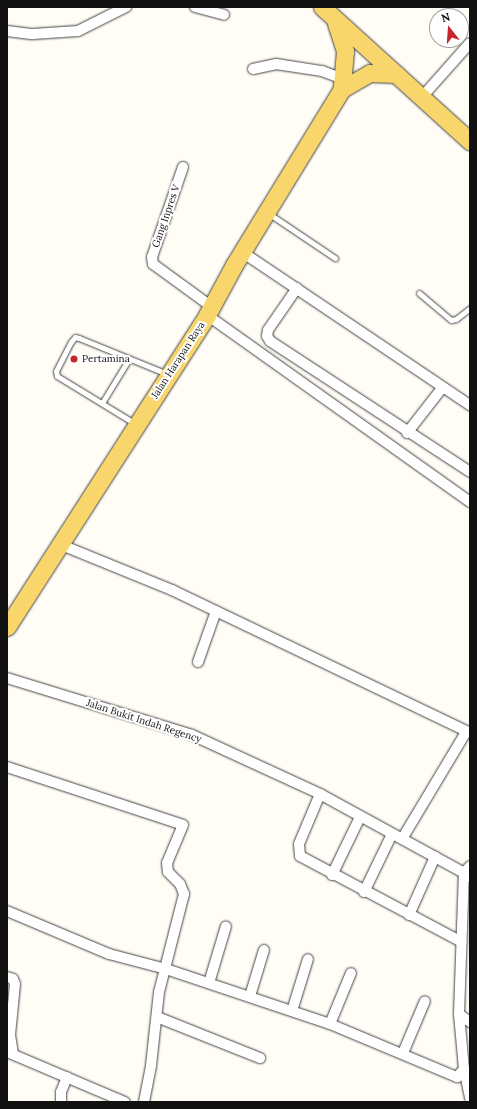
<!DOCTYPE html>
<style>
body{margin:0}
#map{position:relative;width:477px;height:1109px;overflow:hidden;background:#fffdf5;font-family:Lora,serif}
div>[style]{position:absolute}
.roads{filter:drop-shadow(0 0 1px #444) drop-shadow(0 0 1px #444)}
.service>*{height:5px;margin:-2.5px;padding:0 2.5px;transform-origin:2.5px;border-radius:2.5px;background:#fff}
.minor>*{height:10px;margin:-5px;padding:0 5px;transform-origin:5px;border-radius:5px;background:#fff}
.primary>*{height:17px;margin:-8.5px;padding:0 8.5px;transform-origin:8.5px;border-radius:8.5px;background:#f9d66b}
.dots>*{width:11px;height:11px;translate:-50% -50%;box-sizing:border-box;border:2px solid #fff;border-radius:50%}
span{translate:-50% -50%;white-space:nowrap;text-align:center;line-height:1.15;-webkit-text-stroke:4px #fff;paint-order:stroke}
.street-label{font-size:10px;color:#111}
.poi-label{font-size:10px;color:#111}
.left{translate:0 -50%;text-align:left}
.frame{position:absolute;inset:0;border:8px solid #111;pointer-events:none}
.north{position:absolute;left:429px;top:8px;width:40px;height:40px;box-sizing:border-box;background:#fff;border:1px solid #a0a0a0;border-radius:50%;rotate:343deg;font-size:11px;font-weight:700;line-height:16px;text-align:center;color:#111}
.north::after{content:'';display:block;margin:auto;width:14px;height:18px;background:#c4262e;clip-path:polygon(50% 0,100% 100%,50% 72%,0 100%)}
</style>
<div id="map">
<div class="roads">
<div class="service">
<i style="left:268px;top:213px;width:81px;rotate:33.9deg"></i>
<i style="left:419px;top:293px;width:42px;rotate:40.2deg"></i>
<i style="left:451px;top:320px;width:5px;rotate:-11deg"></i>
<i style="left:456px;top:319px;width:18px;rotate:-38deg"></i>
<i style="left:102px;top:403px;width:52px;rotate:-58.5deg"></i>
<i style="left:134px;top:423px;width:90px;rotate:-148.6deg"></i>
<i style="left:57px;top:376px;width:5px;rotate:-101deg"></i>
<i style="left:56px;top:371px;width:33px;rotate:-63deg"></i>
<i style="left:71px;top:342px;width:6px;rotate:-51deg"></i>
<i style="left:75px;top:337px;width:4px;rotate:14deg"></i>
<i style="left:79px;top:338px;width:95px;rotate:22.2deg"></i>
</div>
<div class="minor">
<i style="left:195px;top:7px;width:30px;rotate:15deg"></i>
<i style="left:7px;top:31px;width:26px;rotate:7deg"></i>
<i style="left:33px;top:34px;width:45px;rotate:-3.8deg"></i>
<i style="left:78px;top:31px;width:54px;rotate:-26.6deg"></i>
<i style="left:253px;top:69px;width:24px;rotate:-12deg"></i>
<i style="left:276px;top:64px;width:47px;rotate:8.7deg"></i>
<i style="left:322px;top:71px;width:22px;rotate:21deg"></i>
<i style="left:422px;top:97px;width:72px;rotate:-48.4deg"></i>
<i style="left:183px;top:167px;width:95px;rotate:109deg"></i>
<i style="left:152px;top:257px;width:7px;rotate:82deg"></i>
<i style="left:153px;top:264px;width:73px;rotate:36.1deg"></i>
<i style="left:242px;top:252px;width:275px;rotate:33.9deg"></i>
<i style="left:297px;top:288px;width:51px;rotate:124.6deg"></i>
<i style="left:268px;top:330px;width:6px;rotate:99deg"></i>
<i style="left:267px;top:336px;width:6px;rotate:59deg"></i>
<i style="left:270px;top:341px;width:239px;rotate:33.2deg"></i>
<i style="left:207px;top:315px;width:323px;rotate:35.4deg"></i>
<i style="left:407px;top:433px;width:58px;rotate:-52deg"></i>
<i style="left:59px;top:544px;width:122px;rotate:22.2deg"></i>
<i style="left:172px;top:590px;width:331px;rotate:25.6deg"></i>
<i style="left:198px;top:662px;width:54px;rotate:-70.6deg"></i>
<i style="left:7px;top:678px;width:194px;rotate:17.1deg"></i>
<i style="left:192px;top:735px;width:141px;rotate:24.7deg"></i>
<i style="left:320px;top:794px;width:164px;rotate:28.7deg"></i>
<i style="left:464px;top:873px;width:9px;rotate:-49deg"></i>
<i style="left:7px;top:767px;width:185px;rotate:18.2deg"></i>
<i style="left:183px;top:825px;width:41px;rotate:112.8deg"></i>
<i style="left:167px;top:863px;width:9px;rotate:84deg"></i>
<i style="left:168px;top:872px;width:17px;rotate:45deg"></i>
<i style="left:180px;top:884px;width:11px;rotate:68deg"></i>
<i style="left:184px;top:894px;width:101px;rotate:104.3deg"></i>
<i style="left:159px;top:992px;width:74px;rotate:96.2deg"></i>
<i style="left:151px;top:1066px;width:37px;rotate:101deg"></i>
<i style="left:320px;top:794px;width:54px;rotate:112.8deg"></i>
<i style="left:299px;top:844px;width:12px;rotate:85deg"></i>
<i style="left:300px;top:856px;width:183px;rotate:28deg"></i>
<i style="left:402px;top:839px;width:125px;rotate:-59.1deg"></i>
<i style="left:332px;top:875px;width:64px;rotate:-64.2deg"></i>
<i style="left:364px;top:892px;width:64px;rotate:-64.2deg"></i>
<i style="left:7px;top:911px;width:111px;rotate:22.9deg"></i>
<i style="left:109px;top:954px;width:59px;rotate:14.7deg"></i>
<i style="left:166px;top:969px;width:173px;rotate:18.5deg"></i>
<i style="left:330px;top:1024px;width:138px;rotate:22.7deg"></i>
<i style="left:457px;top:1077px;width:11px;rotate:-49deg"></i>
<i style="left:464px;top:1069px;width:55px;rotate:-95.2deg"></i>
<i style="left:459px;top:1014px;width:141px;rotate:-88deg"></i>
<i style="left:464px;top:873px;width:7px;rotate:34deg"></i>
<i style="left:409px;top:915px;width:64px;rotate:-65.9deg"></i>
<i style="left:7px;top:977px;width:6px;rotate:18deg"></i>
<i style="left:13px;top:979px;width:5px;rotate:68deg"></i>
<i style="left:15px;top:984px;width:51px;rotate:95.6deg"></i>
<i style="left:10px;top:1035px;width:19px;rotate:81deg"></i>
<i style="left:209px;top:983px;width:59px;rotate:-73.4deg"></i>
<i style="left:250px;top:996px;width:48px;rotate:-73.1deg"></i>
<i style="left:292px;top:1011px;width:54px;rotate:-72.9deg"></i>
<i style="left:459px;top:1014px;width:14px;rotate:36deg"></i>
<i style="left:157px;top:1017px;width:111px;rotate:21.7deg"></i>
<i style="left:330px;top:1024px;width:55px;rotate:-67.6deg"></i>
<i style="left:7px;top:1052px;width:128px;rotate:23deg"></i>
<i style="left:403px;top:1053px;width:56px;rotate:-67.1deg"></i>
<i style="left:464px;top:1069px;width:30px;rotate:78deg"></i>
<i style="left:61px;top:1102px;width:10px;rotate:-90deg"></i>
<i style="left:61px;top:1092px;width:16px;rotate:-68deg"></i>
</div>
<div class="primary">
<i style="left:322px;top:7px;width:200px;rotate:42.2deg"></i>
<i style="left:336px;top:23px;width:29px;rotate:72deg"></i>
<i style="left:345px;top:51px;width:38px;rotate:95deg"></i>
<i style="left:7px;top:627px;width:371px;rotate:-57.3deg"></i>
<i style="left:207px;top:315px;width:57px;rotate:-61.6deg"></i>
<i style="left:234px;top:265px;width:206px;rotate:-58.5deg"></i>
<i style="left:342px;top:89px;width:32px;rotate:-30deg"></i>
<i style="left:370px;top:73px;width:26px;rotate:2deg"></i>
</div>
</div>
<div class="dots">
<i style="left:74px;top:359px;background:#c4262e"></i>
</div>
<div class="street-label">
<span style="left:166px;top:216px;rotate:-71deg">Gang Inpres V</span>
<span style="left:178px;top:360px;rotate:-57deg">Jalan Harapan Raya</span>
<span style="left:144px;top:721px;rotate:18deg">Jalan Bukit Indah Regency</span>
</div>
<div class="poi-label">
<span class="left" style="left:82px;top:359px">Pertamina</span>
</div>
<div class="frame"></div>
<div class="north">N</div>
</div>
